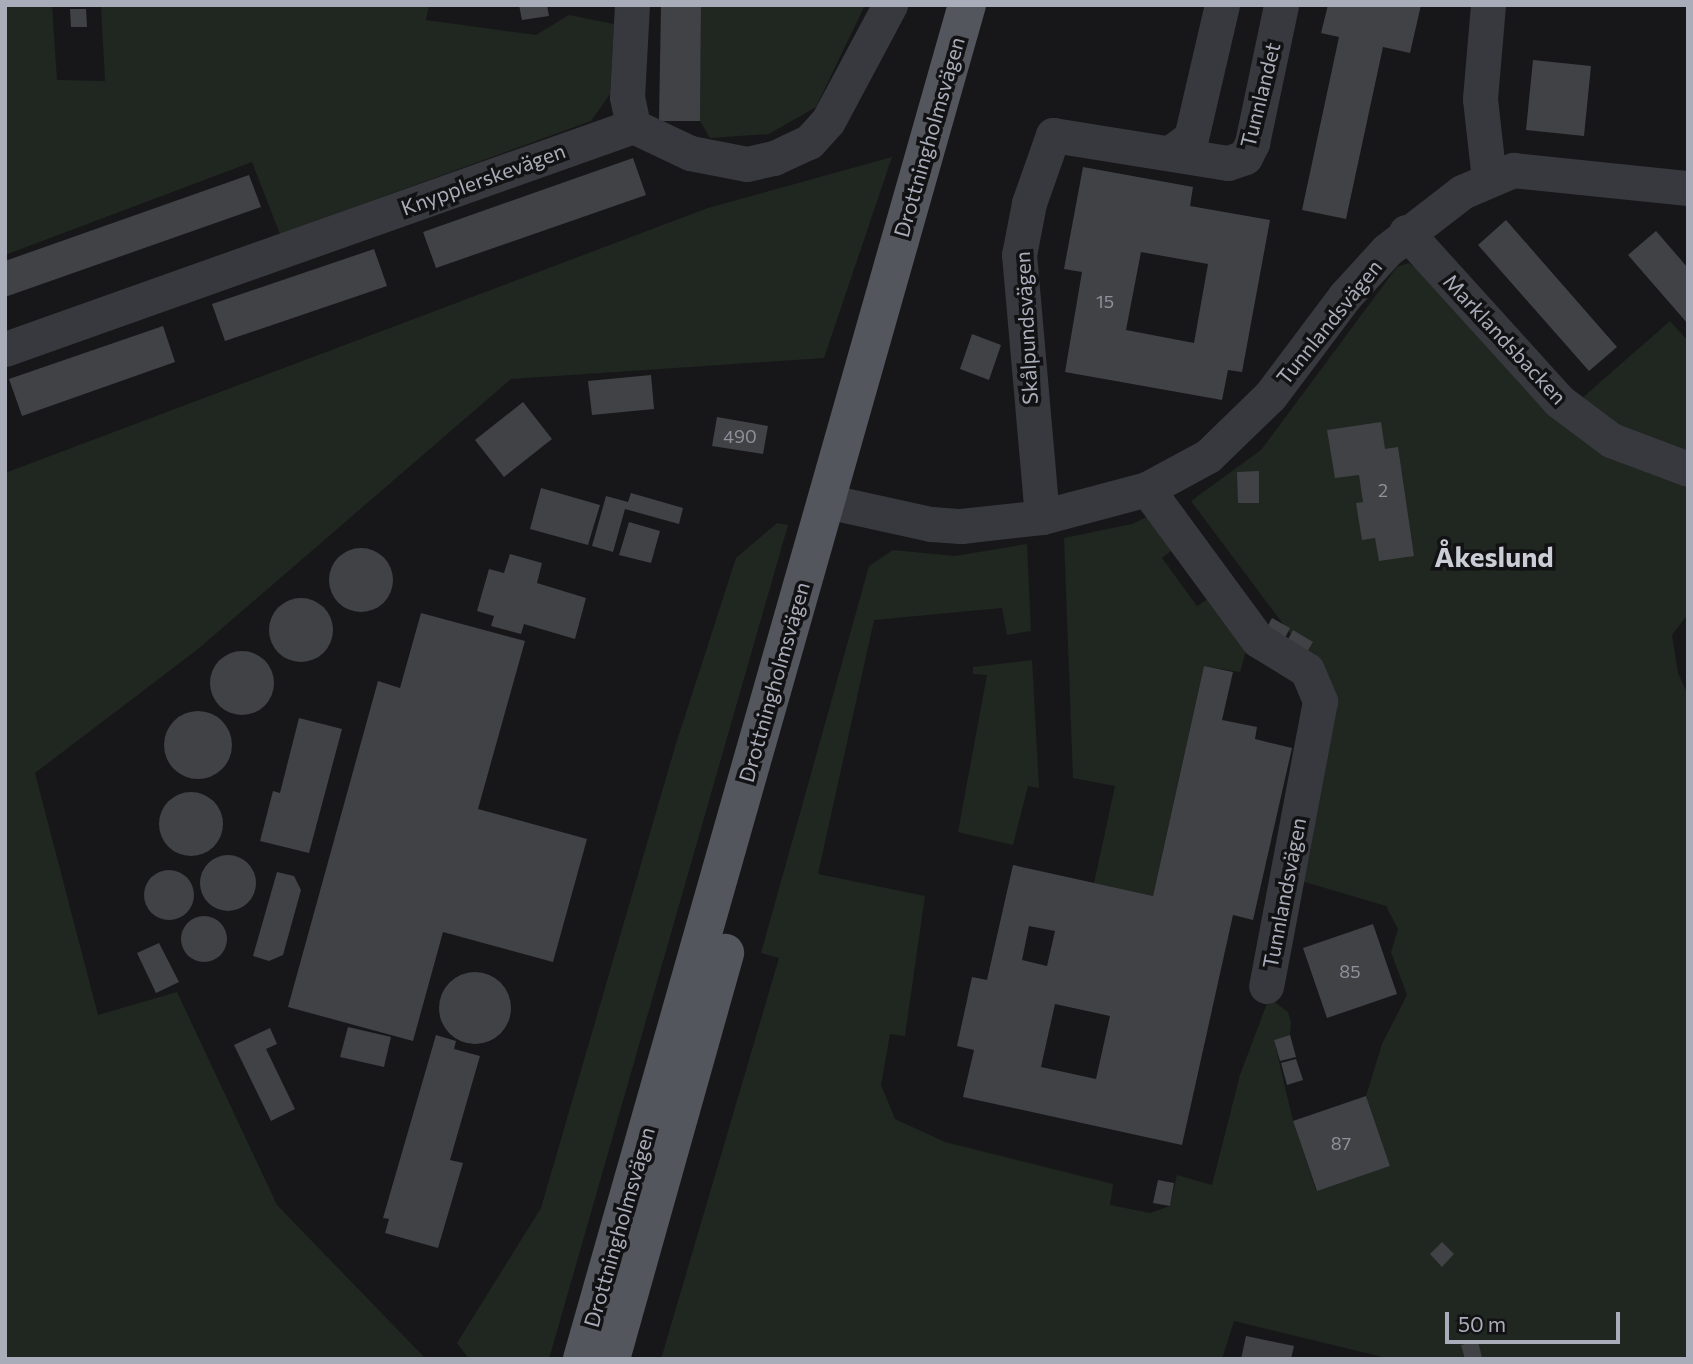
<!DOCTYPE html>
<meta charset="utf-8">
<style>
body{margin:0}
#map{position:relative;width:1693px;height:1364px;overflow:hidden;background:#171719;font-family:Commissioner,sans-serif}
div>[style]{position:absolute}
.green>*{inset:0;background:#1f2720}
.building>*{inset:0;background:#414246}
.round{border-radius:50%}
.minor>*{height:35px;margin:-17.5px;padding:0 17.5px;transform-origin:17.5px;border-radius:17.5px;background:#38393e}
.major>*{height:38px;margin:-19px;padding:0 19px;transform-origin:19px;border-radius:19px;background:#54565d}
span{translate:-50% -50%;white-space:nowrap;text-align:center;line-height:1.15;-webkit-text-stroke:7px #121214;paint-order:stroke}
.number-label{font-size:18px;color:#8f929c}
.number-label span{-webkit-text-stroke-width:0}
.street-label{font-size:21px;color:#a9adb9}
.district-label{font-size:28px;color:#cacdd5;font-weight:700}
.frame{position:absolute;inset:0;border:7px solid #a9adb9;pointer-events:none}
.scale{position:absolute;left:1445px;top:1312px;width:175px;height:32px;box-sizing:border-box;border:4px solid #a9adb9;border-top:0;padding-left:9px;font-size:21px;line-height:24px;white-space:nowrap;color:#a9adb9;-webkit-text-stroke:5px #121214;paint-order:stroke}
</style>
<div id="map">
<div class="green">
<i style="clip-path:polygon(5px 5px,52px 5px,57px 80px,105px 81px,101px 5px,429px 5px,426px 20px,536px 35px,569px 15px,614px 24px,610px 94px,591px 121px,280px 234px,252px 162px,5px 255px)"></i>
<i style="clip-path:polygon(701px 5px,865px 5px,816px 107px,769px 134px,710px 138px,700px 121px)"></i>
<i style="clip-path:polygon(892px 157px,824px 358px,511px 379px,198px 649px,35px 773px,98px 1015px,177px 992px,277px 1205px,426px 1359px,5px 1359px,5px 473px,708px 208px)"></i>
<i style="clip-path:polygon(1409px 263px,1688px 485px,1688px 614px,1672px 635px,1678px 673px,1688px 695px,1688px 1359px,1391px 1359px,1234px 1321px,1222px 1359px,661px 1359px,779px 958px,761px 953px,869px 566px,893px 550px,955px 556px,1027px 544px,1031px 631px,1007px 635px,1002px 608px,874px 620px,818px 874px,925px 896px,905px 1036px,890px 1034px,881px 1085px,895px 1119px,945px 1142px,1113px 1184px,1110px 1205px,1150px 1213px,1170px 1206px,1177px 1175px,1212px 1185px,1240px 1075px,1269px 998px,1288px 1012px,1291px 1022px,1290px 1035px,1274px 1040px,1293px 1121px,1316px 1190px,1390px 1166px,1366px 1096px,1382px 1044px,1407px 995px,1391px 952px,1398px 929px,1386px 906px,1298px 880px,1313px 664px,1191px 501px,1261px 450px,1397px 267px)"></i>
<i style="clip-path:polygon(1670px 321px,1688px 341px,1688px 454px,1619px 428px,1581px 399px)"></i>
<i style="clip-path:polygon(1149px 516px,1177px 546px,1162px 558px,1197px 606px,1213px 596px,1248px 644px,1240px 672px,1204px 666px,1153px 896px,1094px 883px,1115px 786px,1073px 778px,1064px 538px,1132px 524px)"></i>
<i style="clip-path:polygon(777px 523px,788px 525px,549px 1359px,469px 1359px,457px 1343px,541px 1208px,675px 747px,736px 558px)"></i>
<i style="clip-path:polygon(1032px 660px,1039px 788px,1028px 786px,1013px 845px,958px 832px,987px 675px,973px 674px,973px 667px)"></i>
</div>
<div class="building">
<i style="clip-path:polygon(519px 5px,547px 5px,549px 16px,522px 20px)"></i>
<i style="clip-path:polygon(661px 5px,701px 5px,700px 121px,659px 121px)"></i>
<i style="clip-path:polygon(1328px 5px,1421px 5px,1410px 53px,1383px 47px,1346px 219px,1302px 210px,1339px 37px,1321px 33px)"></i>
<i style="clip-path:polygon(70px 9px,86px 9px,87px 27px,71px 27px)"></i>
<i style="clip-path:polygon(1533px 60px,1591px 66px,1584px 136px,1526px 130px)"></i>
<i style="clip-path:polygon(633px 158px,646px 195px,436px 268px,423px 232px)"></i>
<i style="clip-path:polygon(evenodd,1083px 167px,1193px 187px,1190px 206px,1270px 220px,1242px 372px,1228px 370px,1222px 400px,1065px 372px,1082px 272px,1064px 269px,1083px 167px,1141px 252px,1208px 264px,1194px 343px,1126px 330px,1141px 252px)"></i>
<i style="clip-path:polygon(249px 175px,261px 207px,5px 297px,5px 261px)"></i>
<i style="clip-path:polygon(1506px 220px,1617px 347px,1589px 371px,1478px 245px)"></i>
<i style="clip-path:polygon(1656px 231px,1688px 268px,1688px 324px,1628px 255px)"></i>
<i style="clip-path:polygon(374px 249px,387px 286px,225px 341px,212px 304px)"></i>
<i style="clip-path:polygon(163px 326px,175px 362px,22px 416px,9px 379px)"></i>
<i style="clip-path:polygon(972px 334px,1001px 345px,989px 380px,960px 369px)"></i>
<i style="clip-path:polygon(651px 375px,654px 409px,592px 415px,588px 381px)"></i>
<i style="clip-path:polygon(523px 402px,552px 439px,504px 477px,475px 440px)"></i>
<i style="clip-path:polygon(717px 417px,768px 426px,763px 454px,712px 446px)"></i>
<i style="clip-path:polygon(1381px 422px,1385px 449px,1398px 447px,1414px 556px,1379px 561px,1375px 538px,1362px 540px,1356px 503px,1363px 502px,1359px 475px,1335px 478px,1327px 430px)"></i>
<i style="clip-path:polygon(1259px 471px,1259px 503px,1238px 503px,1237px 472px)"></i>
<i style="clip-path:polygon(541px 488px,600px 505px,588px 545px,530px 529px)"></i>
<i style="clip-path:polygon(631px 493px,683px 508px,679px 524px,625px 509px,613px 552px,592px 546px,606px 496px,628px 502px)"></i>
<i style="clip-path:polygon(629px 522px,660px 531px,651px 563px,619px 555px)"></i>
<i class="round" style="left:329px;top:548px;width:64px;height:64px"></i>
<i style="clip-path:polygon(510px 554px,542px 563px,537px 583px,586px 598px,575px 639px,524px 624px,521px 634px,491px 626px,494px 616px,477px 611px,489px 569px,504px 573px)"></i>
<i class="round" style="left:269px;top:598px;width:64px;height:64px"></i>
<i style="clip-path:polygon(421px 613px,525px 641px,478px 809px,587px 839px,553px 962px,443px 932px,413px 1041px,288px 1007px,378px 681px,400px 688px)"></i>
<i style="clip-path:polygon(1272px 618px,1290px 628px,1283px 642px,1265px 631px)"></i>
<i style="clip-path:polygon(1293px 630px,1313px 642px,1305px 655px,1286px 643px)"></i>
<i class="round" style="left:210px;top:651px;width:64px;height:64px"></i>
<i style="clip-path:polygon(evenodd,1204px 666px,1233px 672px,1222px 720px,1257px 727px,1255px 739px,1292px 748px,1253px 920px,1233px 915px,1182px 1145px,963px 1097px,974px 1050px,957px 1046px,972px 977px,987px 980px,1013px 865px,1153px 896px,1204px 666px,1029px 926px,1055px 931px,1047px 966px,1022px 960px,1029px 926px,1204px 666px,1055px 1004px,1110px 1016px,1096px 1079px,1041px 1067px,1055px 1004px)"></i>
<i class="round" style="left:164px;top:711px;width:68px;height:68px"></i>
<i style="clip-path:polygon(299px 718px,342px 729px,309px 853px,260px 841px,273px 791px,280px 793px)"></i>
<i class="round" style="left:159px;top:792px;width:64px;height:64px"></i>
<i class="round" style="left:200px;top:855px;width:56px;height:56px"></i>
<i class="round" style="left:144px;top:870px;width:50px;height:50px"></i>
<i style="clip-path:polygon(277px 872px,294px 876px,301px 890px,283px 955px,269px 961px,253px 956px)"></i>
<i class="round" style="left:181px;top:916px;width:46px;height:46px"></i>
<i style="clip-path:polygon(1373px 924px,1397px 994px,1327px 1018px,1303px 948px)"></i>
<i style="clip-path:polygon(159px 943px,179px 982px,156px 993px,137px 953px)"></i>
<i class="round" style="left:439px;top:972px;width:72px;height:72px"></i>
<i style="clip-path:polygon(348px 1027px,391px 1037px,384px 1067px,340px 1057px)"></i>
<i style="clip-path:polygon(270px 1028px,277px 1044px,266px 1049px,295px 1109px,271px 1121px,234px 1045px)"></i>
<i style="clip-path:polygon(436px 1035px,456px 1041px,454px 1049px,480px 1056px,450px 1160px,463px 1163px,438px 1248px,385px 1233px,389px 1219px,383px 1218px)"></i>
<i style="clip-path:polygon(1290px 1035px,1296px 1057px,1280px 1061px,1274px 1040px)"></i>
<i style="clip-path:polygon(1296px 1059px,1303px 1080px,1287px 1085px,1281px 1063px)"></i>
<i style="clip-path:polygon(1366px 1096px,1390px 1166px,1317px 1191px,1293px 1121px)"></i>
<i style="clip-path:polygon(1158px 1180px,1174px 1183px,1170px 1206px,1153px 1203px)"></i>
<i style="clip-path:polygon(1442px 1242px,1454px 1254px,1442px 1267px,1430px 1254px)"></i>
<i style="clip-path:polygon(1246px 1336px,1294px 1346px,1291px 1359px,1241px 1359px)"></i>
<i style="clip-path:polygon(1478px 1341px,1482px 1358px,1465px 1359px,1461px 1345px)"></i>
</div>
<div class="minor">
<i style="left:632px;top:5px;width:92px;rotate:93.1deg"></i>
<i style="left:627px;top:97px;width:30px;rotate:78deg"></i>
<i style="left:1488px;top:5px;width:94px;rotate:94.9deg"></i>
<i style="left:1480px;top:99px;width:81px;rotate:83.6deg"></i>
<i style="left:1170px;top:153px;width:26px;rotate:-36deg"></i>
<i style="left:1191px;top:138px;width:137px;rotate:-76.9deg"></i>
<i style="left:1406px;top:232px;width:228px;rotate:47.8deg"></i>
<i style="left:1559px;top:401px;width:65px;rotate:36.9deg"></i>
<i style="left:1611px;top:440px;width:82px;rotate:20.6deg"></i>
<i style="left:5px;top:349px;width:666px;rotate:-19.55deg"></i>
<i style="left:633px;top:126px;width:63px;rotate:25.3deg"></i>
<i style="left:690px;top:153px;width:58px;rotate:10.9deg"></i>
<i style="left:747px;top:164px;width:28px;rotate:-13deg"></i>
<i style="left:774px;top:158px;width:38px;rotate:-25deg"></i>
<i style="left:809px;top:142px;width:28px;rotate:-48deg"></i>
<i style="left:828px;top:121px;width:132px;rotate:-61.9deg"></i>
<i style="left:1147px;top:489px;width:187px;rotate:53.7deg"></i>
<i style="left:1258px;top:640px;width:57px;rotate:31.5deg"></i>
<i style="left:1307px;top:670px;width:34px;rotate:67deg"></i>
<i style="left:1320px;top:701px;width:290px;rotate:100.7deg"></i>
<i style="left:826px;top:501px;width:107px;rotate:12.4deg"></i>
<i style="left:931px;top:524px;width:30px;rotate:4deg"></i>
<i style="left:961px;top:526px;width:81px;rotate:-6.3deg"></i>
<i style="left:1042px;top:517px;width:109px;rotate:-14.9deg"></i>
<i style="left:1147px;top:489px;width:69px;rotate:-28.4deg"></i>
<i style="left:1208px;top:456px;width:86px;rotate:-44.1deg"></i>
<i style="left:1270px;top:396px;width:125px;rotate:-53.1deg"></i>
<i style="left:1345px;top:296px;width:62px;rotate:-47.6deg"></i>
<i style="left:1387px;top:250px;width:95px;rotate:-37.7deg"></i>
<i style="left:1462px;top:192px;width:56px;rotate:-23.3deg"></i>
<i style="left:1513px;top:170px;width:176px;rotate:5.9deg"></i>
<i style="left:1042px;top:517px;width:263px;rotate:-95deg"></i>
<i style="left:1019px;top:255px;width:53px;rotate:-79.1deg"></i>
<i style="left:1029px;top:203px;width:72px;rotate:-70.6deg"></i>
<i style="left:1053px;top:135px;width:177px;rotate:9.1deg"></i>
<i style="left:1228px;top:163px;width:18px;rotate:-19deg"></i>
<i style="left:1245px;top:157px;width:16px;rotate:-63deg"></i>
<i style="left:1252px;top:143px;width:141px;rotate:-78.1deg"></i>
</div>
<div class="major">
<i style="left:582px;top:1359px;width:1408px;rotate:-74.13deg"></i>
<i style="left:611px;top:1359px;width:422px;rotate:-74.3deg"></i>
</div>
<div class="number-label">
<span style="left:1105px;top:301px">15</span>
<span style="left:740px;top:436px">490</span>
<span style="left:1383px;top:490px">2</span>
<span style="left:1350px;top:971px">85</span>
<span style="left:1341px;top:1143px">87</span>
</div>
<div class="street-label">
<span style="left:1260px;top:95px;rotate:-76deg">Tunnlandet</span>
<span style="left:929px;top:137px;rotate:-74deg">Drottningholmsvägen</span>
<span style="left:483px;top:179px;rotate:-20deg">Knypplerskevägen</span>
<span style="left:1329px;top:322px;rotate:-51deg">Tunnlandsvägen</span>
<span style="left:1026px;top:328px;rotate:-93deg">Skålpundsvägen</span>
<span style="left:1505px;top:339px;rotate:47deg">Marklandsbacken</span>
<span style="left:774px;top:682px;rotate:-74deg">Drottningholmsvägen</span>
<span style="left:1284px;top:893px;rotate:-79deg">Tunnlandsvägen</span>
<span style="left:619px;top:1227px;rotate:-74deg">Drottningholmsvägen</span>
</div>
<div class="district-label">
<span style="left:1494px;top:556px">Åkeslund</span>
</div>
<div class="frame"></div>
<div class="scale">50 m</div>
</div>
